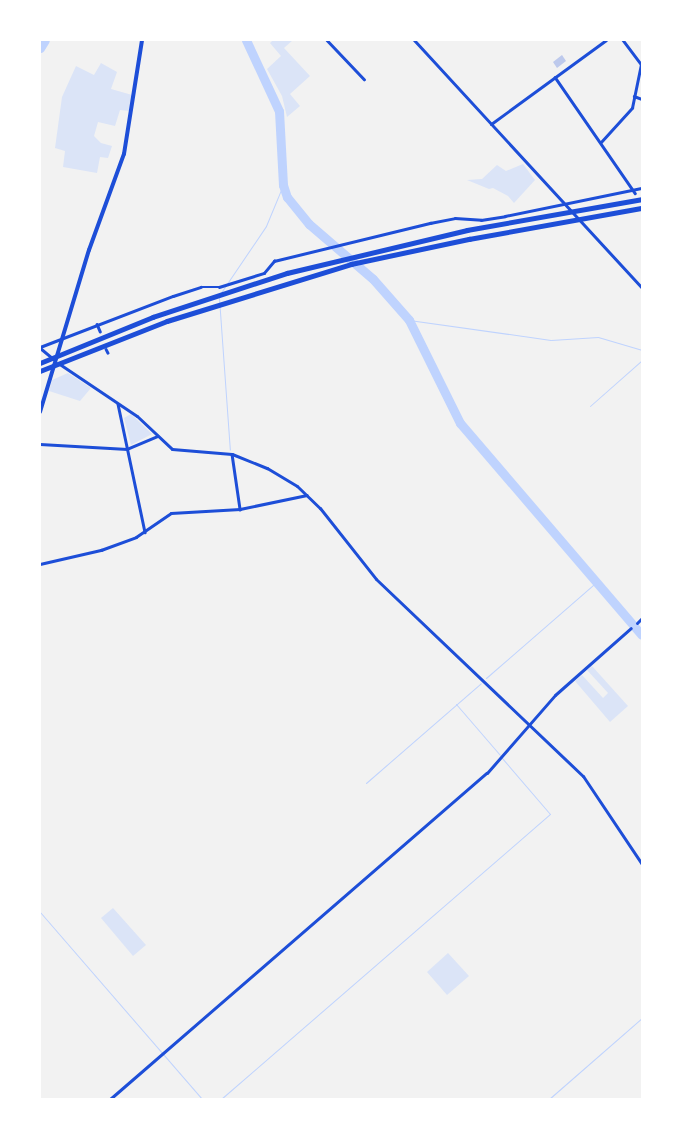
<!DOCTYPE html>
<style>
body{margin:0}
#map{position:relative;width:682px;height:1139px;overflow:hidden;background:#f2f2f2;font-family:Arial,sans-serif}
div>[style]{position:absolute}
.green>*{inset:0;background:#dbe4f7}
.stream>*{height:1px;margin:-0.5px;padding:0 0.5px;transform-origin:0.5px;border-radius:0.5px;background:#bfd3fe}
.river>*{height:9px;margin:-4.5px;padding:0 4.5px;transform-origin:4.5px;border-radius:4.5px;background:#bfd3fe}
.building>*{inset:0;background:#bdc9ec}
.minor>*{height:2.5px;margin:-1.25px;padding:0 1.25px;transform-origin:1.25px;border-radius:1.25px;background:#1d4ed8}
.tertiary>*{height:3px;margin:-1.5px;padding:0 1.5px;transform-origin:1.5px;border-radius:1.5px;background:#1d4ed8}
.secondary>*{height:4px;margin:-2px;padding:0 2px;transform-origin:2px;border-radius:2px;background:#1d4ed8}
.motorway>*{height:4.5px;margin:-2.25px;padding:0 2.25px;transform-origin:2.25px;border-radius:2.25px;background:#1d4ed8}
span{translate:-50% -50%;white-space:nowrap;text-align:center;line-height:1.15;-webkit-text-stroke:4px #fff;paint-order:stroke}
.frame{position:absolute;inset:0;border:41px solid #fff;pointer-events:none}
</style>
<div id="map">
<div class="green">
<i style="clip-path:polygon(273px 40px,293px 40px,284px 48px,310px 76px,290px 94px,300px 106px,287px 117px,282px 96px,267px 69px,281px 56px,270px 43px)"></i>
<i style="clip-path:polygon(101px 63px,117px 72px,111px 89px,132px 95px,130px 111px,120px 110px,115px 126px,98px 122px,94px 136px,101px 143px,112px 146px,108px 158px,100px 157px,97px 173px,63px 167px,65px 151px,55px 148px,62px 97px,76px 66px,94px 75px)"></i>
<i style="clip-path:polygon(523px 164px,535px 180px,514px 203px,508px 196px,493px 188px,489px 189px,467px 180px,482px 179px,497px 165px,506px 171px)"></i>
<i style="clip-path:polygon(68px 373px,91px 388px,80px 401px,49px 391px,52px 380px)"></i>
<i style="clip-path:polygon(131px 414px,152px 434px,131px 445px,124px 418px)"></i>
<i style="clip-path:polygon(592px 666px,628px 706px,610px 722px,575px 681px,582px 675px,603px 698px,608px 693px,587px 670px)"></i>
<i style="clip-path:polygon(113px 908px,146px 945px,133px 956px,101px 918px)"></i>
<i style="clip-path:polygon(448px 953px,469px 976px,447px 995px,427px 972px)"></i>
</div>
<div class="stream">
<i style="left:220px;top:294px;width:82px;rotate:-55.9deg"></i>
<i style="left:266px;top:226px;width:44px;rotate:-67.5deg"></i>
<i style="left:219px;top:298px;width:152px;rotate:85.9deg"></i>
<i style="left:409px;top:320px;width:143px;rotate:8deg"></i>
<i style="left:551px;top:340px;width:47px;rotate:-3.7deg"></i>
<i style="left:598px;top:337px;width:46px;rotate:16.5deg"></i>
<i style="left:590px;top:406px;width:69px;rotate:-41.5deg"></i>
<i style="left:486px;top:678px;width:142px;rotate:-41deg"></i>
<i style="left:456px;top:704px;width:67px;rotate:49.2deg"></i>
<i style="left:366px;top:783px;width:152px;rotate:-41deg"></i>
<i style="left:40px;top:912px;width:247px;rotate:49.1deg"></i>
<i style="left:221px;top:1099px;width:435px;rotate:-40.9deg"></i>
<i style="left:550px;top:814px;width:74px;rotate:-130.6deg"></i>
<i style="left:549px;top:1099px;width:123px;rotate:-41.1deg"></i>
</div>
<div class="river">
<i style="left:246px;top:40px;width:78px;rotate:65.1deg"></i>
<i style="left:279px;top:111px;width:74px;rotate:86.9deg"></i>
<i style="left:283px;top:185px;width:13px;rotate:72deg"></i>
<i style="left:287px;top:197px;width:35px;rotate:51deg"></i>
<i style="left:309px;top:224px;width:84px;rotate:40.7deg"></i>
<i style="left:373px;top:279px;width:55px;rotate:48.7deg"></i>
<i style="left:409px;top:320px;width:115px;rotate:63.7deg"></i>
<i style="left:460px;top:423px;width:279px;rotate:49.4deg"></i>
<i style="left:40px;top:48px;width:9px;rotate:-58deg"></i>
</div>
<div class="building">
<i style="clip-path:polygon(562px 55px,566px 61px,557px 68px,553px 62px)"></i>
</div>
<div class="minor">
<i style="left:327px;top:40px;width:54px;rotate:46.5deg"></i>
<i style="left:623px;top:40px;width:31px;rotate:53deg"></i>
<i style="left:555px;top:77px;width:141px;rotate:55.4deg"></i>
<i style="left:634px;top:96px;width:9px;rotate:21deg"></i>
<i style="left:601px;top:142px;width:46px;rotate:-47.6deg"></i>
<i style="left:632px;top:108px;width:45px;rotate:-78.4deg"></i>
<i style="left:97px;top:324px;width:8px;rotate:67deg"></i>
<i style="left:40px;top:347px;width:142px;rotate:-21deg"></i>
<i style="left:173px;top:296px;width:29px;rotate:-18deg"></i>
<i style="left:201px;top:287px;width:18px"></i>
<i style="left:219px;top:287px;width:47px;rotate:-17.3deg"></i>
<i style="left:264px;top:273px;width:16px;rotate:-50deg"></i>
<i style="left:274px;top:261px;width:161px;rotate:-13.7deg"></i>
<i style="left:430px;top:223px;width:25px;rotate:-11deg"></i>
<i style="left:455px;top:218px;width:26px;rotate:4deg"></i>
<i style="left:481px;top:220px;width:24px;rotate:-9deg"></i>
<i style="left:505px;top:216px;width:140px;rotate:-11.6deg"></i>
<i style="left:106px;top:349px;width:4px;rotate:63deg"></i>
<i style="left:118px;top:404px;width:131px;rotate:78.1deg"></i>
<i style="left:40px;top:444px;width:87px;rotate:3.3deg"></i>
<i style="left:127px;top:449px;width:33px;rotate:-23deg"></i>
<i style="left:232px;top:454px;width:56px;rotate:81.7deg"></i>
<i style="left:40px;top:564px;width:63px;rotate:-12.9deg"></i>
<i style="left:101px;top:550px;width:37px;rotate:-20deg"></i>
<i style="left:136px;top:537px;width:42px;rotate:-34.4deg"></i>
<i style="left:171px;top:513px;width:69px;rotate:-3.3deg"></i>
<i style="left:240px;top:509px;width:68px;rotate:-11.8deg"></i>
</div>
<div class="tertiary">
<i style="left:414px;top:40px;width:337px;rotate:47.4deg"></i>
<i style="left:491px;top:124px;width:142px;rotate:-36.1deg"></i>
<i style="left:40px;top:348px;width:17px;rotate:40deg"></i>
<i style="left:58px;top:363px;width:95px;rotate:33.9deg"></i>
<i style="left:137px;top:416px;width:48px;rotate:43.3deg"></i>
<i style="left:172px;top:449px;width:60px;rotate:4.8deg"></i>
<i style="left:232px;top:454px;width:38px;rotate:22deg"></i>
<i style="left:267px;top:468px;width:35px;rotate:31deg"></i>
<i style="left:297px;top:486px;width:32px;rotate:44deg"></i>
<i style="left:320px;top:508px;width:90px;rotate:51.7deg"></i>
<i style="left:376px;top:579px;width:286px;rotate:43.6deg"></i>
<i style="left:583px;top:776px;width:106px;rotate:56.2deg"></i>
<i style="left:637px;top:623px;width:7px;rotate:-45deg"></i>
<i style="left:110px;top:1099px;width:498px;rotate:-40.9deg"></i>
<i style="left:487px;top:773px;width:103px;rotate:-48.9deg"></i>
<i style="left:555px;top:695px;width:101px;rotate:-41.4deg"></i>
</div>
<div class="secondary">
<i style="left:40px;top:412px;width:169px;rotate:-73.2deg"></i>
<i style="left:89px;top:250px;width:102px;rotate:-70deg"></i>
<i style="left:124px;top:154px;width:115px;rotate:-81deg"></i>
</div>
<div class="motorway">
<i style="left:40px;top:363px;width:122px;rotate:-22.2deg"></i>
<i style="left:153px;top:317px;width:141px;rotate:-18.2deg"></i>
<i style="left:287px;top:273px;width:185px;rotate:-13.4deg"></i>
<i style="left:467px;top:230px;width:178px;rotate:-10deg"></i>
<i style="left:40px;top:371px;width:136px;rotate:-21.5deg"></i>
<i style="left:167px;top:321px;width:193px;rotate:-17.2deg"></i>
<i style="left:351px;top:264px;width:121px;rotate:-12deg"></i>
<i style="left:469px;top:239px;width:176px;rotate:-10.2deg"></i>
</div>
<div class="frame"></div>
</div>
